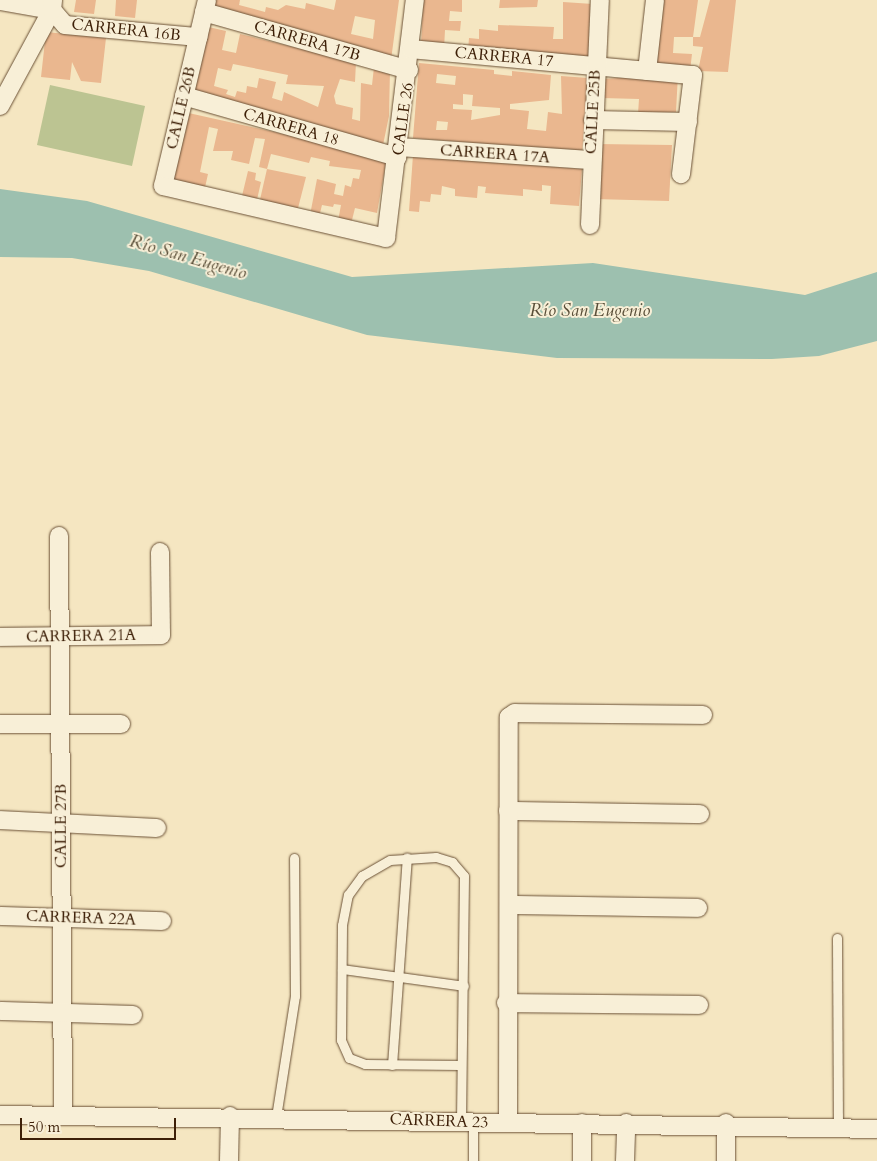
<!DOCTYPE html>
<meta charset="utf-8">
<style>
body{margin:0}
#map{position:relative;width:877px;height:1161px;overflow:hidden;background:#f5e6c1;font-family:Cardo,serif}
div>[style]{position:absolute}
.green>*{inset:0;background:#bcc492}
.water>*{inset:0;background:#9dc0af}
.building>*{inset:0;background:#eab78f}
.roads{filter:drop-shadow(0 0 1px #6b5136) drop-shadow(0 0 1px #6b5136)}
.service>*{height:9px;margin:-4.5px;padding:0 4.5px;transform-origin:4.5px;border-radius:4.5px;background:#f8efd7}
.minor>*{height:18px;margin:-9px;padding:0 9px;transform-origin:9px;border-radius:9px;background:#f8efd7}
span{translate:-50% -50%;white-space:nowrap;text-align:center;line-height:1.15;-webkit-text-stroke:4px #f8efd7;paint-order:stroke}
.street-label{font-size:16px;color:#3d1f07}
.water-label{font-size:18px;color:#5a4f39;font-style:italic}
.scale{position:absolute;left:20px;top:1118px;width:156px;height:22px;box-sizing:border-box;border:2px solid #3d1f07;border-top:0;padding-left:6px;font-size:15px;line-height:18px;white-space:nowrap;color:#3d1f07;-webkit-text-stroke:4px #f8efd7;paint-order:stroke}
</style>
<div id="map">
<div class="green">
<i style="clip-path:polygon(50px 85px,145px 106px,132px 166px,37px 145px)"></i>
</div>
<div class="water">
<i style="clip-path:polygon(0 189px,87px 201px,352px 277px,593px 263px,805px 295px,877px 272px,877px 341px,819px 356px,772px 359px,557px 358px,367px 335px,149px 271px,72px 258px,0 257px)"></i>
</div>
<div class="building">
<i style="clip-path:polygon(76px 0,96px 0,94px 14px,74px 12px)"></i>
<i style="clip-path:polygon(116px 0,137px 0,135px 18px,115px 16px)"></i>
<i style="clip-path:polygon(evenodd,211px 0,240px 0,239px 5px,265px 12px,266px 7px,278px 10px,286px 5px,305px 9px,306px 3px,334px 10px,336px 0,399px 0,391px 60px,208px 12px,211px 0,355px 16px,375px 20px,373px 39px,351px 34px,355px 16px)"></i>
<i style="clip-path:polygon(423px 0,462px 0,462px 12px,450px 11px,449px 21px,461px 21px,460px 31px,445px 30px,444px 49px,421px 47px)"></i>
<i style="clip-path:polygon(500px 0,538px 0,537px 7px,499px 8px)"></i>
<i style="clip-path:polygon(660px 0,698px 0,693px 37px,674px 37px,673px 53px,692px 54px,690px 71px,652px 70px)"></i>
<i style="clip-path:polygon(710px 0,736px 0,728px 72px,698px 71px,703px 47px,693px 46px,693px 37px,700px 37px)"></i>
<i style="clip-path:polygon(563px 2px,593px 4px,589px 60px,468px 51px,469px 38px,479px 39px,479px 29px,498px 31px,498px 25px,554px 27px,553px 39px,563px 39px)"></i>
<i style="clip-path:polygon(evenodd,204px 26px,226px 31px,222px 50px,236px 53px,240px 34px,356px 62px,355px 82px,340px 79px,334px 96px,336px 104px,353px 108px,352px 119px,360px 121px,361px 83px,372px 85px,374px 67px,390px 70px,389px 116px,383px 145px,188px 96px,204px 26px,233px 64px,288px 75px,286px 84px,324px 86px,318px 107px,284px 92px,282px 101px,272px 98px,276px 82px,259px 78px,257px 88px,247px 86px,246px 93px,237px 91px,235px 97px,226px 94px,228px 90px,214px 86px,218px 68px,231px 71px,233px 64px)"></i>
<i style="clip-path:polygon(46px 32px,106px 38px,101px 83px,81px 81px,72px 62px,70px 80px,41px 77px)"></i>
<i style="clip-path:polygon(evenodd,419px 63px,494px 70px,494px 74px,512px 76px,512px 71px,551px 75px,549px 100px,510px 104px,510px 109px,529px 111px,527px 129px,546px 131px,548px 112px,562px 114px,561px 76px,588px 78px,582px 152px,413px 138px,419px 63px,437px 74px,456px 76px,455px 85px,436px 83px,437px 74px,419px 63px,463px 94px,473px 95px,472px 106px,500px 108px,500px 115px,471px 120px,472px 110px,453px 109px,453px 104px,463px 105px,463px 94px,419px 63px,437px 121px,448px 122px,447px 130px,436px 130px,437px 121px)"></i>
<i style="clip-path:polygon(678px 74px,676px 112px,638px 114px,639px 99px,602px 98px,603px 79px)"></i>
<i style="clip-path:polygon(184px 112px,387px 157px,377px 213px,355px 208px,351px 224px,338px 221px,341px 205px,334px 204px,333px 207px,322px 205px,319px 217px,310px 215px,317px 179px,336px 184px,334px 194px,343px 196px,345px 185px,351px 187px,353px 178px,359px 179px,361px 170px,329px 166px,330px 161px,311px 157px,309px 163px,271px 154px,267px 169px,259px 167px,265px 139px,255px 138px,249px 164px,231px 160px,233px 151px,213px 151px,218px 129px,209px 127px,200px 172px,208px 174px,204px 192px,168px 185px)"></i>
<i style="clip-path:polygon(597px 144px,672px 145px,669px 201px,594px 199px)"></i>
<i style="clip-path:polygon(413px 155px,582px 169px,579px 206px,550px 204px,551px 186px,542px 185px,542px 191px,523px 189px,523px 196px,485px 193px,486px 187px,478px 186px,477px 198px,455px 196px,455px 189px,442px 186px,441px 195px,431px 194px,430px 202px,420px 201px,419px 212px,409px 211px)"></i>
<i style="clip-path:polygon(267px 169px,306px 177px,297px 212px,259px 204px)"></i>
<i style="clip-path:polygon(248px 171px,256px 173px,255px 180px,261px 182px,256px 204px,241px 200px)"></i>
</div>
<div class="roads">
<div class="service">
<i style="left:837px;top:938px;width:189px;rotate:89.7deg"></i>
<i style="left:342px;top:969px;width:123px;rotate:7.9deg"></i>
<i style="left:392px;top:1065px;width:208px;rotate:-85.9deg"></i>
<i style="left:460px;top:1065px;width:95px;rotate:-179.4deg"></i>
<i style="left:365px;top:1064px;width:17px;rotate:-159deg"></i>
<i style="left:349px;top:1058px;width:20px;rotate:-114deg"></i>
<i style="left:341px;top:1040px;width:115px;rotate:-89.5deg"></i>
<i style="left:342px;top:925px;width:31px;rotate:-79deg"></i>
<i style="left:348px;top:895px;width:24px;rotate:-54deg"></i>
<i style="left:362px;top:876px;width:32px;rotate:-30deg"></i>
<i style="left:390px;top:860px;width:46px;rotate:-3.7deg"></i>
<i style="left:436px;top:857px;width:17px;rotate:17deg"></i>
<i style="left:452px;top:862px;width:18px;rotate:49deg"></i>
<i style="left:464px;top:876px;width:246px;rotate:90.7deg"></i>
<i style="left:276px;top:1117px;width:122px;rotate:-81.1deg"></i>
<i style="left:295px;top:996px;width:138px;rotate:-90.4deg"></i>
<i style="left:473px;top:1122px;width:39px;rotate:90deg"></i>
</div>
<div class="minor">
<i style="left:207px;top:0;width:191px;rotate:103.3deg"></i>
<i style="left:163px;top:186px;width:229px;rotate:13.1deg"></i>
<i style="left:386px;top:238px;width:240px;rotate:-83.1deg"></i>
<i style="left:0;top:1px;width:53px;rotate:9.8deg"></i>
<i style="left:52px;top:10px;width:20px;rotate:49deg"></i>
<i style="left:65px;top:25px;width:134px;rotate:5.2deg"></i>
<i style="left:204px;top:12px;width:213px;rotate:15.8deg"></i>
<i style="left:411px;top:49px;width:283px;rotate:5.3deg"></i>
<i style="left:693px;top:75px;width:100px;rotate:96.9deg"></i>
<i style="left:647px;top:71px;width:71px;rotate:-83.6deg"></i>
<i style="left:184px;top:96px;width:222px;rotate:16deg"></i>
<i style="left:0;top:106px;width:109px;rotate:-61.6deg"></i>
<i style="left:52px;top:10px;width:10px;rotate:-84deg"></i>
<i style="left:593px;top:120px;width:95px;rotate:1.2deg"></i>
<i style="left:399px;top:147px;width:191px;rotate:3.9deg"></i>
<i style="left:590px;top:225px;width:225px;rotate:-87.5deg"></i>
<i style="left:59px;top:536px;width:580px;rotate:89.6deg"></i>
<i style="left:0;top:637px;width:161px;rotate:-0.7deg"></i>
<i style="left:161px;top:635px;width:83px;rotate:-90.7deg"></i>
<i style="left:0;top:724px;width:121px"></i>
<i style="left:508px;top:811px;width:192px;rotate:0.9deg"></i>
<i style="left:0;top:820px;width:157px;rotate:2.9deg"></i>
<i style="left:509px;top:905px;width:189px;rotate:0.9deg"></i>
<i style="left:0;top:916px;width:162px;rotate:1.8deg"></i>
<i style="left:506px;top:1003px;width:193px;rotate:0.6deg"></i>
<i style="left:0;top:1011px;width:133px;rotate:1.7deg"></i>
<i style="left:0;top:1115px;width:877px;rotate:0.91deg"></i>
<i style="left:508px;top:1123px;width:406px;rotate:-89.9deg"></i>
<i style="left:509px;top:717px;width:7px;rotate:-34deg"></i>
<i style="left:515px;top:713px;width:188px;rotate:0.6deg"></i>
<i style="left:582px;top:1123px;width:38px;rotate:90deg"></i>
<i style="left:229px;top:1161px;width:45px;rotate:-88.7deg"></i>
<i style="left:625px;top:1161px;width:38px;rotate:-88deg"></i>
<i style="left:726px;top:1161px;width:38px;rotate:-90deg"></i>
</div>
</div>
<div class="street-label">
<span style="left:126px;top:30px;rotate:6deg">CARRERA 16B</span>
<span style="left:307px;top:41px;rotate:16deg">CARRERA 17B</span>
<span style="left:504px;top:57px;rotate:5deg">CARRERA 17</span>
<span style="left:181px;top:108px;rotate:-77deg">CALLE 26B</span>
<span style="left:593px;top:112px;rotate:-87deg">CALLE 25B</span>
<span style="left:403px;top:119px;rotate:-82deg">CALLE 26</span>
<span style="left:291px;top:127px;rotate:16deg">CARRERA 18</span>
<span style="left:495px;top:154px;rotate:4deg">CARRERA 17A</span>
<span style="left:81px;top:636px;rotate:-1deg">CARRERA 21A</span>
<span style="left:61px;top:826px;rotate:-90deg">CALLE 27B</span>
<span style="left:81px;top:918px;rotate:2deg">CARRERA 22A</span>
<span style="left:439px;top:1121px;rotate:2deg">CARRERA 23</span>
</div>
<div class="water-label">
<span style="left:188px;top:258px;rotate:16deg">Río San Eugenio</span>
<span style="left:590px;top:311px">Río San Eugenio</span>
</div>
<div class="scale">50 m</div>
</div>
